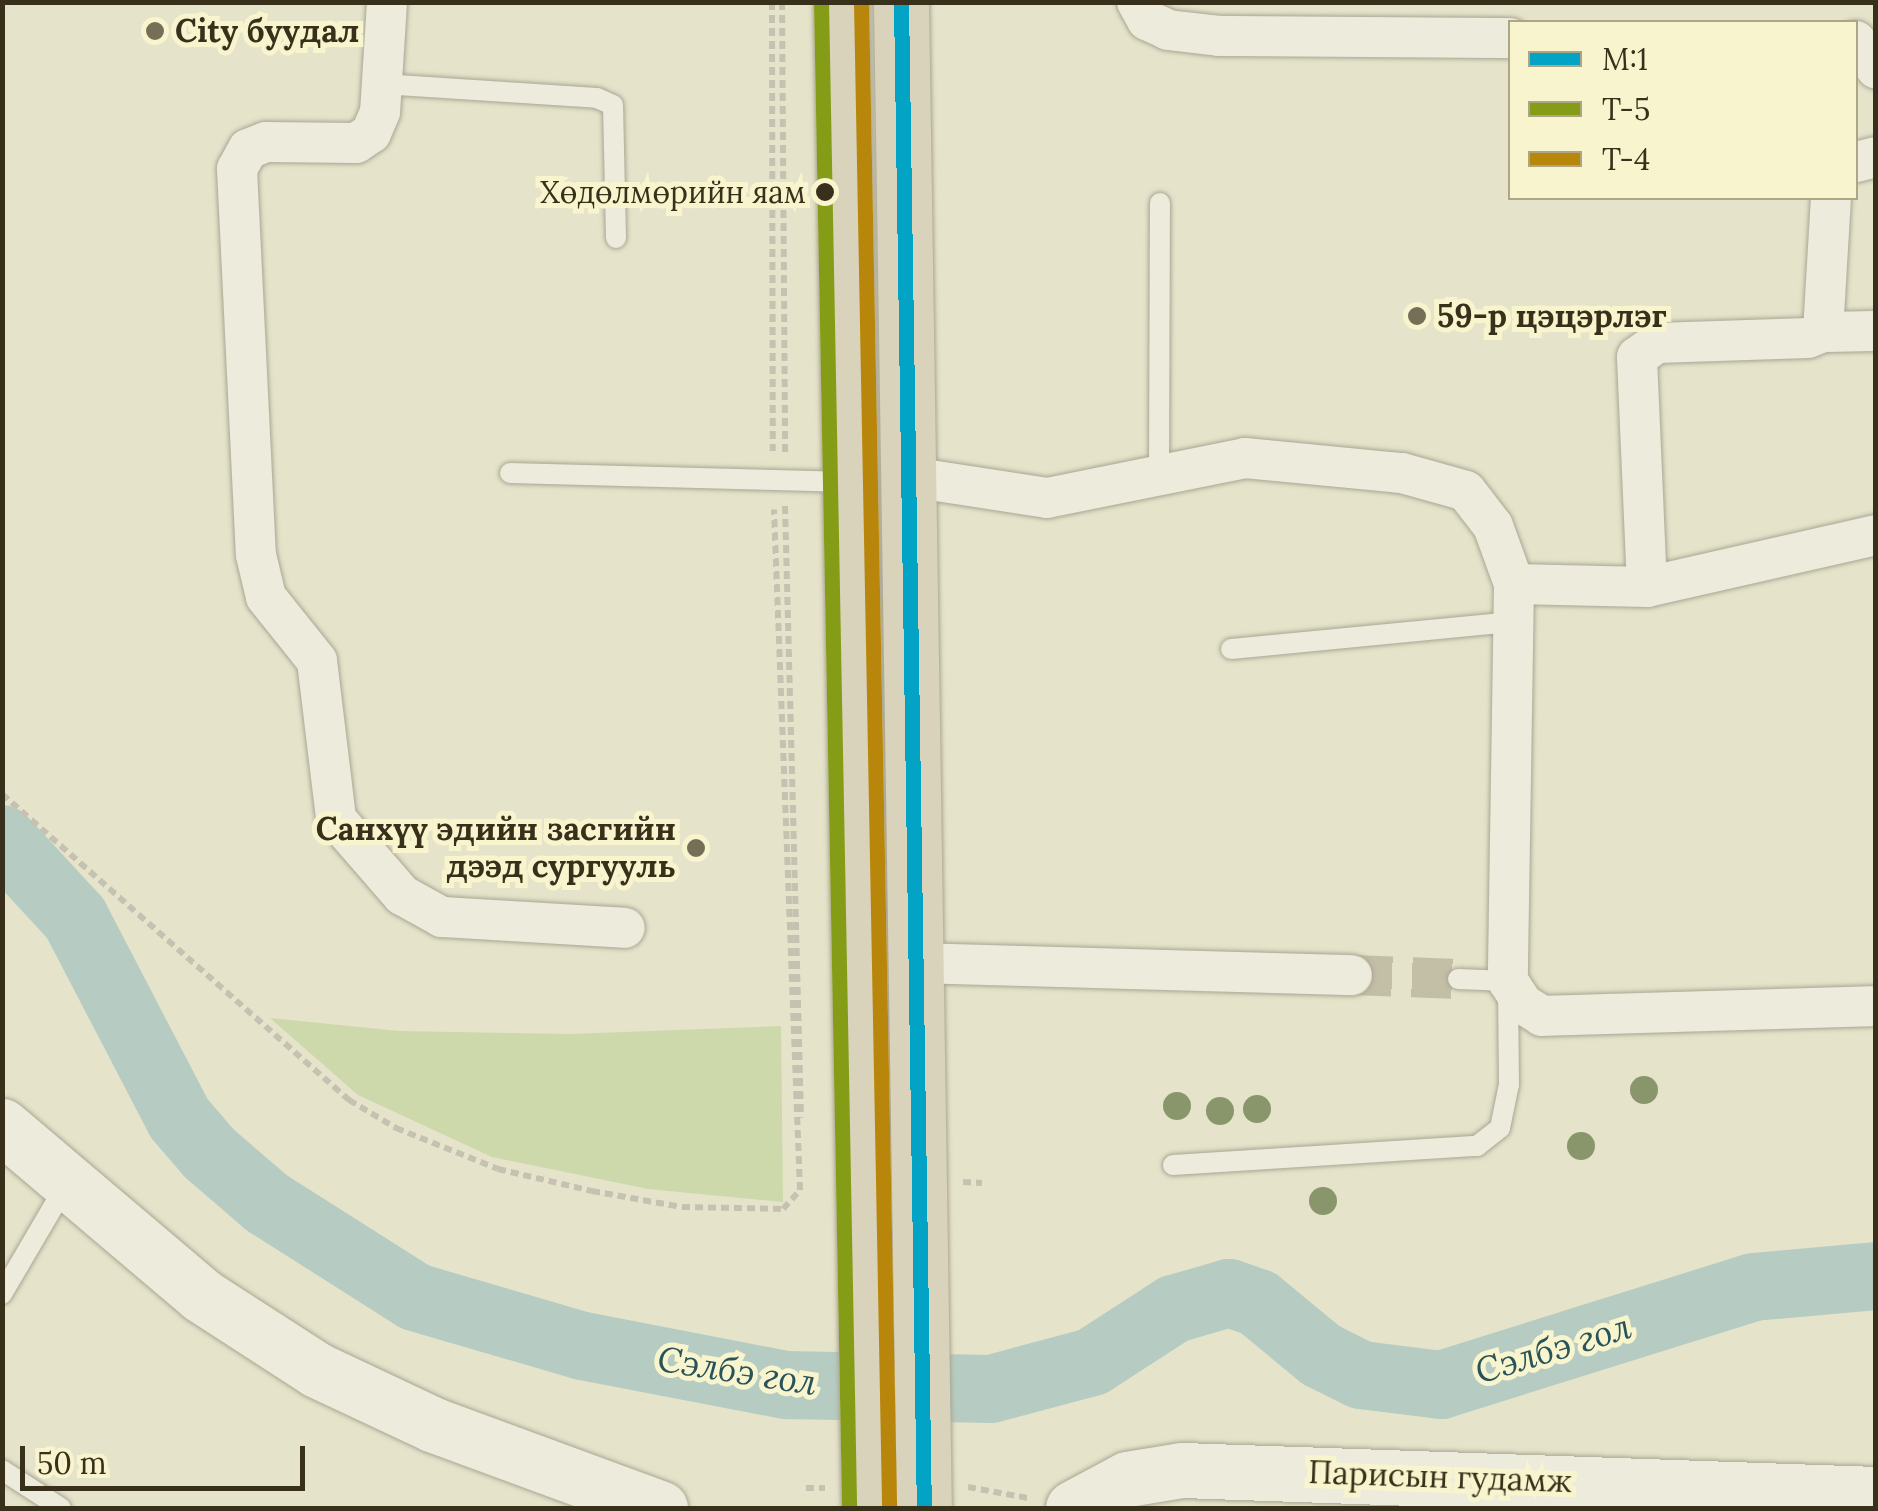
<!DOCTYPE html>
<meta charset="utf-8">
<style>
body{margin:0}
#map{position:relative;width:1878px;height:1511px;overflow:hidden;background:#e5e3ca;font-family:Lora,serif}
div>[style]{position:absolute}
.green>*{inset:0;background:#ced9ab}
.river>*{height:68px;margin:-34px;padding:0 34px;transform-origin:34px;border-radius:34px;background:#b6ccc2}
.street-tunnel>*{height:40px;margin-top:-20px;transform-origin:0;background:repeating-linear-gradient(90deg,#c3bfa7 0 40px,transparent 0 60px)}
.path>*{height:6px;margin-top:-3px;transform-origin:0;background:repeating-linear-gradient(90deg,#c5c2b2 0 8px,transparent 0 13px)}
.roads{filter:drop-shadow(0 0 2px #aaa693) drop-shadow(0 0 2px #aaa693)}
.lane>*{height:20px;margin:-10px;padding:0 10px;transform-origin:10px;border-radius:10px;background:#ecebdc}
.street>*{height:40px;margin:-20px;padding:0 20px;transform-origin:20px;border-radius:20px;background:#ecebdc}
.secondary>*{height:55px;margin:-27.5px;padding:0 27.5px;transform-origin:27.5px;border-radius:27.5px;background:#ecebdc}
.highway>*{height:55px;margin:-27.5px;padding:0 27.5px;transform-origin:27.5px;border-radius:27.5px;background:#d8d3ba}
.bus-1>*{height:15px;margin:-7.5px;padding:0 7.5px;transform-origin:7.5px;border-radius:7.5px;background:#03a3c5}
.bus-2>*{height:15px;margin:-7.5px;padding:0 7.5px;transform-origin:7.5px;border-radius:7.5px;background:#859c17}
.bus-3>*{height:15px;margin:-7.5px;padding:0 7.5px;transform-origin:7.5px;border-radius:7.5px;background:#b8860b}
.trees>*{width:28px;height:28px;margin:-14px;border-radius:50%;background:#89966c}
.dots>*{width:28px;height:28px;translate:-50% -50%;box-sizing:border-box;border:5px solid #f8f5ce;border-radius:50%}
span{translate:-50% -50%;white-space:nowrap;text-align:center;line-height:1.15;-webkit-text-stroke:10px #f8f5ce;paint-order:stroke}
.bus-label{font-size:30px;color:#39301b}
.right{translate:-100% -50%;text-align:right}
.poi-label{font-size:32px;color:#39301b;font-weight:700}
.left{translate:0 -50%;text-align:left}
.street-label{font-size:32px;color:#39301b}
.water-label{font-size:35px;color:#29535a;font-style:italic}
.frame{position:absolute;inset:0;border:5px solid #39301b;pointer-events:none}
.legend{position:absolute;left:1508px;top:20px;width:350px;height:180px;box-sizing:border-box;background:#f8f5ce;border:2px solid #aca686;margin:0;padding:12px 18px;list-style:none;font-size:30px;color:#39301b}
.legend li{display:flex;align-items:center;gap:20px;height:50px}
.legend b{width:50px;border:2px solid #aca686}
.scale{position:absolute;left:20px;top:1446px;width:285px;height:45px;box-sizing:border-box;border:5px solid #39301b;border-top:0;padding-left:12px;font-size:30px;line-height:35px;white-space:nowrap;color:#39301b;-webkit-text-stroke:8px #f8f5ce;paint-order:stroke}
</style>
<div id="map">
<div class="green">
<i style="clip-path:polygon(270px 1018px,399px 1031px,571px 1034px,781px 1026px,783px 1202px,648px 1189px,492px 1157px,358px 1095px)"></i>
</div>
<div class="river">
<i style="left:2px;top:839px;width:108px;rotate:47.3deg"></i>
<i style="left:75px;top:918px;width:225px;rotate:62.5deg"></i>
<i style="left:179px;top:1118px;width:46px;rotate:49.4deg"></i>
<i style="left:209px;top:1153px;width:77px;rotate:40.8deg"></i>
<i style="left:267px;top:1203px;width:175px;rotate:32.4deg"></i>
<i style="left:415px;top:1297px;width:175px;rotate:16.3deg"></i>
<i style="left:583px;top:1346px;width:207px;rotate:10.9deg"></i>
<i style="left:786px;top:1385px;width:205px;rotate:1.1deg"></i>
<i style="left:991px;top:1389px;width:105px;rotate:-15deg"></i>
<i style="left:1092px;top:1362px;width:98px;rotate:-32.9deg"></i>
<i style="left:1174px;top:1309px;width:57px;rotate:-16.2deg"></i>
<i style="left:1229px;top:1293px;width:31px;rotate:19deg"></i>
<i style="left:1258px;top:1303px;width:82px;rotate:39.5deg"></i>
<i style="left:1321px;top:1355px;width:45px;rotate:26.6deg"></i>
<i style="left:1361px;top:1375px;width:81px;rotate:7.1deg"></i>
<i style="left:1441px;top:1385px;width:327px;rotate:-17.4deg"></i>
<i style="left:1753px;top:1287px;width:123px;rotate:-5.1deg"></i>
</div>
<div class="street-tunnel">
<i style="left:1352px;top:975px;width:106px;rotate:2.2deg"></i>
</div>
<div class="path">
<i style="left:772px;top:2px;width:449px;rotate:89.9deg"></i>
<i style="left:782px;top:2px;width:451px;rotate:89.6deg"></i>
<i style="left:785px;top:506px;width:612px;rotate:88.5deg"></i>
<i style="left:2px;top:794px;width:463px;rotate:41.4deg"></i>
<i style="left:349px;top:1100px;width:55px;rotate:30.8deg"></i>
<i style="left:396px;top:1128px;width:110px;rotate:21.9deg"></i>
<i style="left:498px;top:1169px;width:97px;rotate:13.2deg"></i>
<i style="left:592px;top:1191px;width:91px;rotate:10.1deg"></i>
<i style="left:682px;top:1207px;width:101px;rotate:1.1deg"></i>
<i style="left:783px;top:1209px;width:25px;rotate:-48deg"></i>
<i style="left:800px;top:1190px;width:681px;rotate:-92.19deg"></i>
<i style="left:963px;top:1182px;width:19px;rotate:3deg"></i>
<i style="left:968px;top:1487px;width:61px;rotate:10.4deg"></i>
<i style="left:806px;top:1488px;width:19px"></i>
</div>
<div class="roads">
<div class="lane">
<i style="left:382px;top:84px;width:215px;rotate:3.7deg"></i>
<i style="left:597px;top:98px;width:17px;rotate:24deg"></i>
<i style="left:613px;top:105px;width:133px;rotate:88.7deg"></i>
<i style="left:510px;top:473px;width:339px;rotate:1.5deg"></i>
<i style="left:1159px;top:473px;width:270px;rotate:-89.8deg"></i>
<i style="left:1231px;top:649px;width:281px;rotate:-5.5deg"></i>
<i style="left:1173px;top:1165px;width:305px;rotate:-3.6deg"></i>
<i style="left:1477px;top:1146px;width:29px;rotate:-38deg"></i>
<i style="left:1500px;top:1128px;width:45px;rotate:-78.4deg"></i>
<i style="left:1509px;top:1084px;width:103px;rotate:-90.6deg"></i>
<i style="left:1508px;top:981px;width:50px;rotate:-177.7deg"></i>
<i style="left:2px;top:1294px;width:126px;rotate:-59.6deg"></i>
<i style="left:2px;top:1470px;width:70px;rotate:32.8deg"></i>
</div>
<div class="street">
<i style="left:387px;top:2px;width:110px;rotate:93.6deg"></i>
<i style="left:380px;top:112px;width:23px;rotate:113deg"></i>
<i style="left:371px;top:133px;width:18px;rotate:146deg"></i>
<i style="left:356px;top:143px;width:90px;rotate:-179.4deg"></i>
<i style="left:266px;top:142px;width:19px;rotate:159deg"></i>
<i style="left:248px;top:149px;width:23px;rotate:119deg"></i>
<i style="left:237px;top:169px;width:386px;rotate:87.2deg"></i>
<i style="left:256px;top:555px;width:43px;rotate:76.6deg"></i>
<i style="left:266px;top:597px;width:82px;rotate:51.4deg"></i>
<i style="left:317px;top:661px;width:159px;rotate:83.1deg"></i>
<i style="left:336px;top:819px;width:101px;rotate:49deg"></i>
<i style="left:402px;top:895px;width:46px;rotate:28.8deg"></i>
<i style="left:442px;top:917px;width:183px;rotate:3.4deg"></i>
<i style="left:1137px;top:2px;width:21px;rotate:61deg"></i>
<i style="left:1147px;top:20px;width:23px;rotate:25deg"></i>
<i style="left:1168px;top:30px;width:51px;rotate:6.7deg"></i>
<i style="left:1219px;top:36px;width:291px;rotate:0.4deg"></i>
<i style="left:1856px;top:41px;width:34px;rotate:54deg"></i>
<i style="left:1856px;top:162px;width:21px;rotate:-14deg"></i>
<i style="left:1823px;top:332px;width:53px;rotate:-1.1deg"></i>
<i style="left:904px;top:476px;width:145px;rotate:8.7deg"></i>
<i style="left:1047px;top:498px;width:202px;rotate:-11.4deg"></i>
<i style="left:1245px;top:458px;width:158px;rotate:5.5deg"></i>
<i style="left:1402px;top:473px;width:66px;rotate:15.7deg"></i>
<i style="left:1466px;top:491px;width:44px;rotate:52.4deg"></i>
<i style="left:1493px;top:526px;width:62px;rotate:70.1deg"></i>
<i style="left:1514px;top:584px;width:397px;rotate:90.9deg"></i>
<i style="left:1508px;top:981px;width:27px;rotate:57deg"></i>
<i style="left:1523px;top:1004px;width:22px;rotate:32deg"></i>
<i style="left:1542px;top:1016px;width:334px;rotate:-1.7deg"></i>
<i style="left:1514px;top:584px;width:133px;rotate:1.3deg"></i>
<i style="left:1647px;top:587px;width:235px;rotate:-12.8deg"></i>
<i style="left:1647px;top:587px;width:230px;rotate:-92.5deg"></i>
<i style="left:1637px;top:357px;width:24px;rotate:-35deg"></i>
<i style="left:1657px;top:343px;width:151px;rotate:-1.9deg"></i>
<i style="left:1808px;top:338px;width:16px;rotate:-22deg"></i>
<i style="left:1823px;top:332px;width:134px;rotate:-86.6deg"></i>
<i style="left:917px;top:963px;width:435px;rotate:1.6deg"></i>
</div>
<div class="secondary">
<i style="left:2px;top:1126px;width:261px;rotate:40.3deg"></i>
<i style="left:201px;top:1295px;width:138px;rotate:32.9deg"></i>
<i style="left:317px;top:1370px;width:129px;rotate:25.2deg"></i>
<i style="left:434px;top:1425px;width:241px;rotate:20.2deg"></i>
<i style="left:1073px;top:1508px;width:61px;rotate:-28.2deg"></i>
<i style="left:1127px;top:1479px;width:56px;rotate:-9.3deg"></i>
<i style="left:1182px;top:1470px;width:694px;rotate:1.98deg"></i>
</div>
<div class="highway">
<i style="left:841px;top:2px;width:1506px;rotate:88.93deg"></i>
<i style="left:901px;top:2px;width:1506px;rotate:89.13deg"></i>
</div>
</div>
<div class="bus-1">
<i style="left:901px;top:2px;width:1506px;rotate:89.13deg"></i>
</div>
<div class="bus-2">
<i style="left:821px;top:2px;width:1506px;rotate:88.93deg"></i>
</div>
<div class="bus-3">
<i style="left:861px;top:2px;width:1506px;rotate:88.93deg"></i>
</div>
<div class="trees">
<i style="left:1644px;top:1090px"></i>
<i style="left:1177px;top:1106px"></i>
<i style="left:1257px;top:1109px"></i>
<i style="left:1220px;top:1111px"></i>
<i style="left:1581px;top:1146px"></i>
<i style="left:1323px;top:1201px"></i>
</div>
<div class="dots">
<i style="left:155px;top:31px;background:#756f58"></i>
<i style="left:825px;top:192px;background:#39301b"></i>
<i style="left:1417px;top:316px;background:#756f58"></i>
<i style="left:696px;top:848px;background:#756f58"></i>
</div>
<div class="bus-label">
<span class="right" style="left:806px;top:192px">Хөдөлмөрийн яам</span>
</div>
<div class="poi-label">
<span class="left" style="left:175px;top:31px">City буудал</span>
<span class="left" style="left:1437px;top:316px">59-р цэцэрлэг</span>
<span class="right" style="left:676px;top:848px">Санхүү эдийн засгийн<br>дээд сургууль</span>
</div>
<div class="street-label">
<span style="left:1440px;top:1477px;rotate:2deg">Парисын гудамж</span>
</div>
<div class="water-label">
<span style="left:1553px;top:1349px;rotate:-17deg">Сэлбэ гол</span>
<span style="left:737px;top:1371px;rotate:9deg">Сэлбэ гол</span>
</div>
<div class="frame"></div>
<ul class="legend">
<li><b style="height:12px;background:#03a3c5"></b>М:1</li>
<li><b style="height:12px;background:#859c17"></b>Т-5</li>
<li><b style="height:12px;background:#b8860b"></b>Т-4</li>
</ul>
<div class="scale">50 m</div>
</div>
